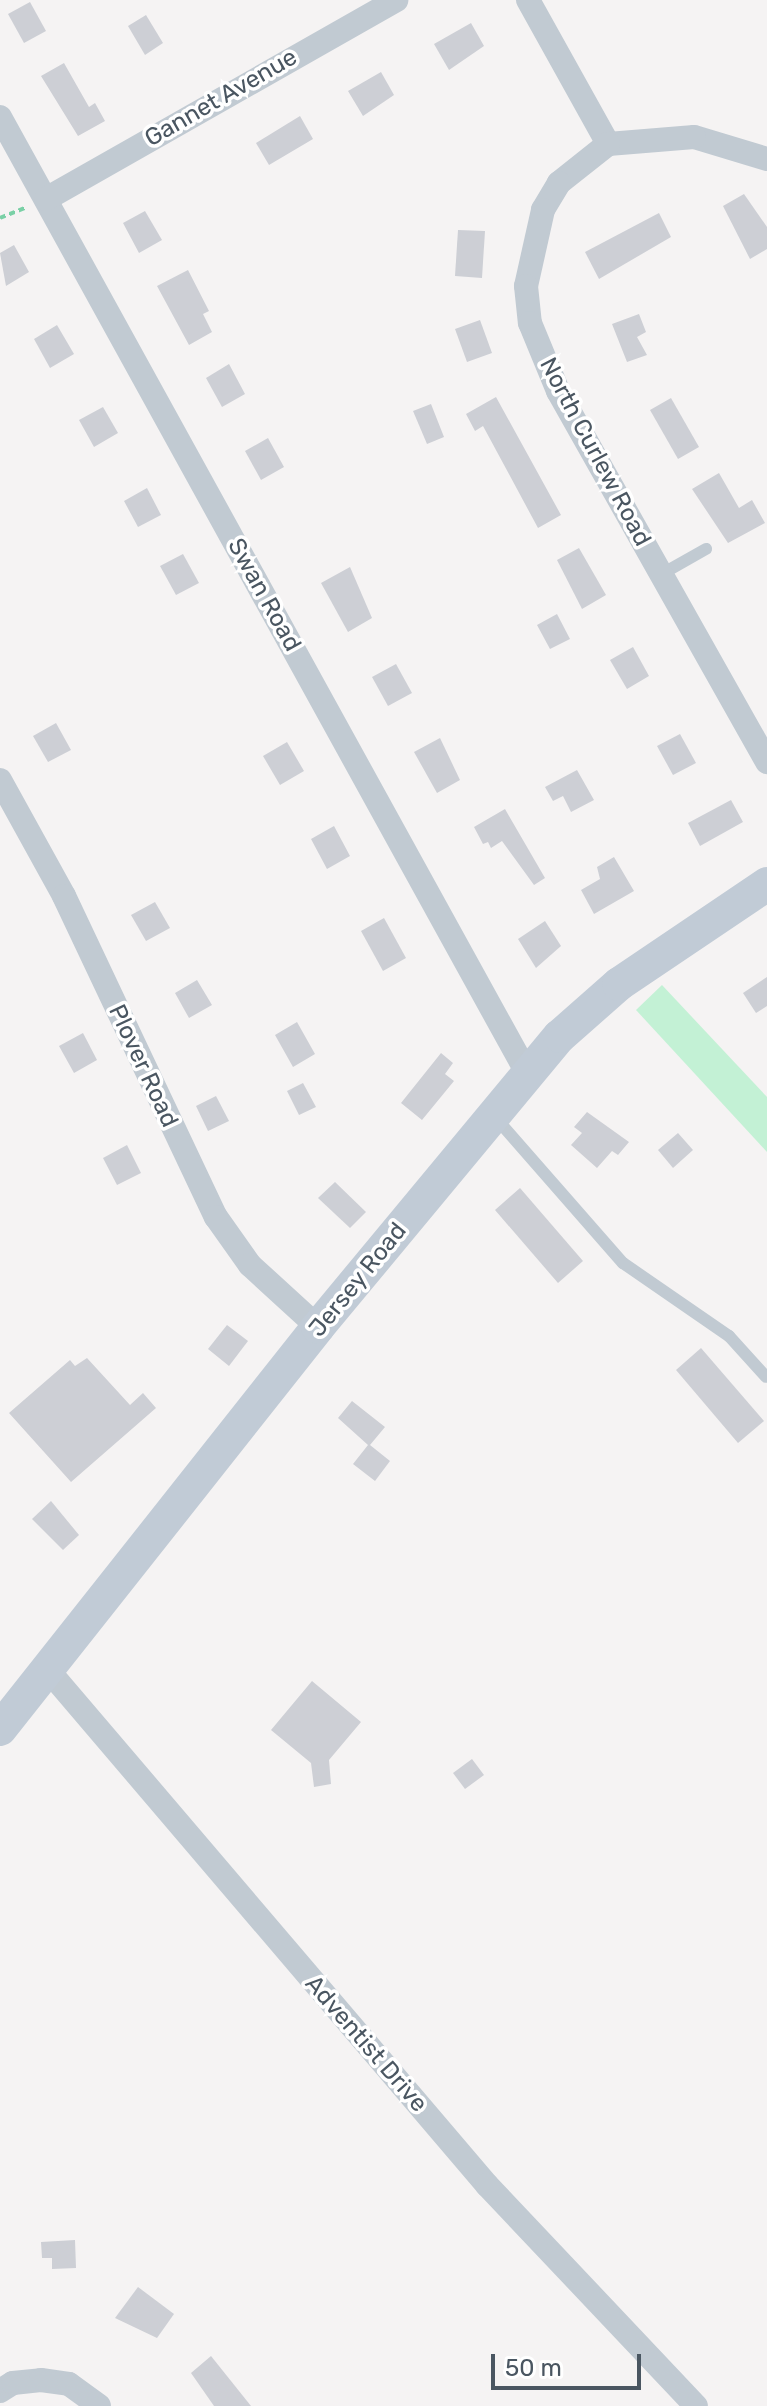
<!DOCTYPE html>
<style>
body{margin:0}
#map{position:relative;width:767px;height:2406px;overflow:hidden;background:#f5f3f3;font-family:Rubik,sans-serif}
div>[style]{position:absolute}
.green>*{inset:0;background:#c3f1d5}
.building>*{inset:0;background:#cdcfd5}
.path>*{height:4px;margin-top:-2px;transform-origin:0;background:repeating-linear-gradient(90deg,#7ad0a6 0 6px,transparent 0 10px)}
.lane>*{height:12px;margin:-6px;padding:0 6px;transform-origin:6px;border-radius:6px;background:#c1cad2}
.street>*{height:24px;margin:-12px;padding:0 12px;transform-origin:12px;border-radius:12px;background:#c1cad2}
.secondary>*{height:34px;margin:-17px;padding:0 17px;transform-origin:17px;border-radius:17px;background:#c1cbd6}
span{translate:-50% -50%;white-space:nowrap;text-align:center;line-height:1.15;-webkit-text-stroke:7px #fff;paint-order:stroke}
.street-label{font-size:24px;color:#4a5661}
.scale{position:absolute;left:491px;top:2354px;width:150px;height:36px;box-sizing:border-box;border:4px solid #4a5661;border-top:0;padding-left:10px;font-size:24px;line-height:28px;white-space:nowrap;color:#4a5661;-webkit-text-stroke:6px #fff;paint-order:stroke}
</style>
<div id="map">
<div class="green">
<i style="clip-path:polygon(662px 985px,767px 1097px,767px 1152px,636px 1010px)"></i>
</div>
<div class="building">
<i style="clip-path:polygon(30px 2px,46px 31px,24px 43px,8px 14px)"></i>
<i style="clip-path:polygon(146px 15px,163px 43px,145px 55px,128px 26px)"></i>
<i style="clip-path:polygon(471px 23px,484px 46px,449px 70px,434px 44px)"></i>
<i style="clip-path:polygon(64px 63px,89px 107px,95px 103px,105px 121px,78px 136px,41px 76px)"></i>
<i style="clip-path:polygon(381px 72px,394px 95px,363px 116px,348px 91px)"></i>
<i style="clip-path:polygon(300px 116px,313px 139px,269px 165px,256px 143px)"></i>
<i style="clip-path:polygon(744px 194px,767px 227px,767px 249px,750px 259px,723px 206px)"></i>
<i style="clip-path:polygon(145px 211px,162px 240px,139px 253px,123px 223px)"></i>
<i style="clip-path:polygon(659px 213px,671px 237px,599px 279px,585px 252px)"></i>
<i style="clip-path:polygon(458px 230px,485px 231px,482px 278px,455px 276px)"></i>
<i style="clip-path:polygon(14px 245px,29px 272px,6px 286px,0 253px)"></i>
<i style="clip-path:polygon(188px 270px,209px 311px,203px 314px,212px 332px,189px 345px,157px 286px)"></i>
<i style="clip-path:polygon(639px 314px,646px 332px,637px 337px,647px 355px,627px 362px,612px 324px)"></i>
<i style="clip-path:polygon(480px 320px,492px 353px,467px 362px,455px 329px)"></i>
<i style="clip-path:polygon(57px 325px,74px 354px,50px 368px,34px 339px)"></i>
<i style="clip-path:polygon(229px 364px,245px 394px,222px 407px,206px 378px)"></i>
<i style="clip-path:polygon(496px 397px,561px 515px,538px 528px,483px 426px,475px 431px,466px 414px)"></i>
<i style="clip-path:polygon(671px 398px,699px 447px,678px 459px,650px 410px)"></i>
<i style="clip-path:polygon(431px 404px,444px 437px,427px 444px,413px 411px)"></i>
<i style="clip-path:polygon(103px 407px,118px 433px,94px 447px,79px 420px)"></i>
<i style="clip-path:polygon(268px 438px,284px 467px,261px 480px,245px 451px)"></i>
<i style="clip-path:polygon(719px 473px,739px 508px,752px 500px,765px 523px,728px 543px,692px 489px)"></i>
<i style="clip-path:polygon(147px 488px,161px 515px,138px 527px,124px 501px)"></i>
<i style="clip-path:polygon(579px 548px,606px 595px,582px 609px,557px 560px)"></i>
<i style="clip-path:polygon(183px 554px,199px 583px,176px 595px,160px 566px)"></i>
<i style="clip-path:polygon(350px 567px,372px 618px,348px 632px,321px 583px)"></i>
<i style="clip-path:polygon(557px 614px,570px 639px,550px 649px,537px 625px)"></i>
<i style="clip-path:polygon(633px 647px,649px 676px,627px 689px,610px 660px)"></i>
<i style="clip-path:polygon(396px 664px,412px 693px,388px 706px,372px 677px)"></i>
<i style="clip-path:polygon(56px 723px,71px 750px,48px 762px,33px 736px)"></i>
<i style="clip-path:polygon(680px 734px,696px 763px,673px 775px,657px 746px)"></i>
<i style="clip-path:polygon(440px 738px,460px 780px,437px 793px,414px 752px)"></i>
<i style="clip-path:polygon(287px 742px,304px 771px,280px 785px,263px 756px)"></i>
<i style="clip-path:polygon(577px 770px,594px 800px,571px 812px,563px 796px,553px 801px,545px 787px)"></i>
<i style="clip-path:polygon(731px 800px,743px 822px,700px 846px,688px 823px)"></i>
<i style="clip-path:polygon(505px 809px,545px 878px,534px 885px,502px 841px,491px 848px,488px 842px,483px 844px,474px 827px)"></i>
<i style="clip-path:polygon(334px 826px,350px 856px,327px 869px,311px 839px)"></i>
<i style="clip-path:polygon(614px 857px,634px 891px,594px 914px,581px 890px,600px 879px,597px 867px)"></i>
<i style="clip-path:polygon(155px 902px,170px 928px,146px 941px,131px 915px)"></i>
<i style="clip-path:polygon(384px 918px,406px 958px,383px 971px,361px 931px)"></i>
<i style="clip-path:polygon(545px 921px,561px 946px,536px 968px,518px 939px)"></i>
<i style="clip-path:polygon(767px 977px,767px 1006px,756px 1013px,743px 993px)"></i>
<i style="clip-path:polygon(197px 980px,212px 1005px,189px 1018px,175px 993px)"></i>
<i style="clip-path:polygon(297px 1022px,315px 1054px,293px 1067px,275px 1035px)"></i>
<i style="clip-path:polygon(83px 1033px,97px 1060px,74px 1073px,59px 1046px)"></i>
<i style="clip-path:polygon(441px 1053px,453px 1063px,445px 1074px,454px 1081px,422px 1120px,401px 1103px)"></i>
<i style="clip-path:polygon(303px 1083px,316px 1107px,299px 1115px,287px 1091px)"></i>
<i style="clip-path:polygon(216px 1096px,229px 1121px,208px 1131px,196px 1106px)"></i>
<i style="clip-path:polygon(587px 1112px,629px 1142px,618px 1155px,612px 1151px,597px 1168px,571px 1145px,582px 1133px,574px 1127px)"></i>
<i style="clip-path:polygon(678px 1133px,693px 1150px,673px 1168px,658px 1150px)"></i>
<i style="clip-path:polygon(127px 1145px,141px 1173px,117px 1185px,103px 1158px)"></i>
<i style="clip-path:polygon(335px 1182px,366px 1212px,350px 1228px,318px 1198px)"></i>
<i style="clip-path:polygon(520px 1188px,583px 1261px,558px 1283px,495px 1210px)"></i>
<i style="clip-path:polygon(227px 1325px,248px 1341px,229px 1366px,208px 1349px)"></i>
<i style="clip-path:polygon(701px 1348px,764px 1421px,738px 1443px,676px 1370px)"></i>
<i style="clip-path:polygon(87px 1358px,130px 1405px,143px 1393px,156px 1408px,71px 1482px,9px 1413px,70px 1360px,75px 1366px)"></i>
<i style="clip-path:polygon(352px 1401px,385px 1427px,370px 1445px,390px 1461px,375px 1481px,353px 1464px,368px 1445px,338px 1418px)"></i>
<i style="clip-path:polygon(51px 1501px,79px 1535px,63px 1550px,32px 1519px)"></i>
<i style="clip-path:polygon(312px 1681px,361px 1722px,329px 1760px,331px 1784px,314px 1787px,311px 1763px,271px 1730px)"></i>
<i style="clip-path:polygon(472px 1759px,484px 1775px,465px 1789px,453px 1773px)"></i>
<i style="clip-path:polygon(75px 2240px,76px 2268px,52px 2269px,52px 2258px,42px 2258px,41px 2242px)"></i>
<i style="clip-path:polygon(138px 2287px,174px 2314px,157px 2338px,115px 2318px)"></i>
<i style="clip-path:polygon(211px 2356px,251px 2406px,214px 2406px,191px 2373px)"></i>
</div>
<div class="path">
<i style="left:0;top:218px;width:29px;rotate:-22deg"></i>
</div>
<div class="lane">
<i style="left:660px;top:575px;width:53px;rotate:-29.5deg"></i>
<i style="left:495px;top:1117px;width:194px;rotate:48.8deg"></i>
<i style="left:623px;top:1263px;width:129px;rotate:34.6deg"></i>
<i style="left:729px;top:1336px;width:55px;rotate:47.9deg"></i>
</div>
<div class="street">
<i style="left:528px;top:0;width:165px;rotate:60.9deg"></i>
<i style="left:0;top:117px;width:1092px;rotate:61.13deg"></i>
<i style="left:767px;top:159px;width:76px;rotate:-163.2deg"></i>
<i style="left:694px;top:137px;width:86px;rotate:175.3deg"></i>
<i style="left:608px;top:144px;width:63px;rotate:141.5deg"></i>
<i style="left:559px;top:183px;width:31px;rotate:121deg"></i>
<i style="left:543px;top:210px;width:78px;rotate:102.6deg"></i>
<i style="left:526px;top:286px;width:37px;rotate:84deg"></i>
<i style="left:530px;top:323px;width:74px;rotate:67.6deg"></i>
<i style="left:558px;top:391px;width:426px;rotate:60.6deg"></i>
<i style="left:46px;top:199px;width:403px;rotate:-29.6deg"></i>
<i style="left:0;top:780px;width:132px;rotate:61.1deg"></i>
<i style="left:64px;top:896px;width:355px;rotate:64.7deg"></i>
<i style="left:216px;top:1217px;width:59px;rotate:54.7deg"></i>
<i style="left:250px;top:1265px;width:92px;rotate:42.4deg"></i>
<i style="left:48px;top:1670px;width:677px;rotate:49.55deg"></i>
<i style="left:487px;top:2185px;width:304px;rotate:46.6deg"></i>
<i style="left:0;top:2391px;width:15px;rotate:-32deg"></i>
<i style="left:13px;top:2383px;width:28px;rotate:-6deg"></i>
<i style="left:41px;top:2380px;width:28px;rotate:8deg"></i>
<i style="left:69px;top:2384px;width:37px;rotate:36deg"></i>
</div>
<div class="secondary">
<i style="left:0;top:1729px;width:513px;rotate:-51.65deg"></i>
<i style="left:318px;top:1327px;width:378px;rotate:-50.3deg"></i>
<i style="left:560px;top:1036px;width:79px;rotate:-41.4deg"></i>
<i style="left:619px;top:984px;width:179px;rotate:-34deg"></i>
</div>
<div class="street-label">
<span style="left:221px;top:98px;rotate:-30deg">Gannet Avenue</span>
<span style="left:595px;top:452px;rotate:62deg">North Curlew Road</span>
<span style="left:264px;top:595px;rotate:61deg">Swan Road</span>
<span style="left:143px;top:1066px;rotate:65deg">Plover Road</span>
<span style="left:358px;top:1280px;rotate:-51deg">Jersey Road</span>
<span style="left:366px;top:2044px;rotate:49deg">Adventist Drive</span>
</div>
<div class="scale">50 m</div>
</div>
